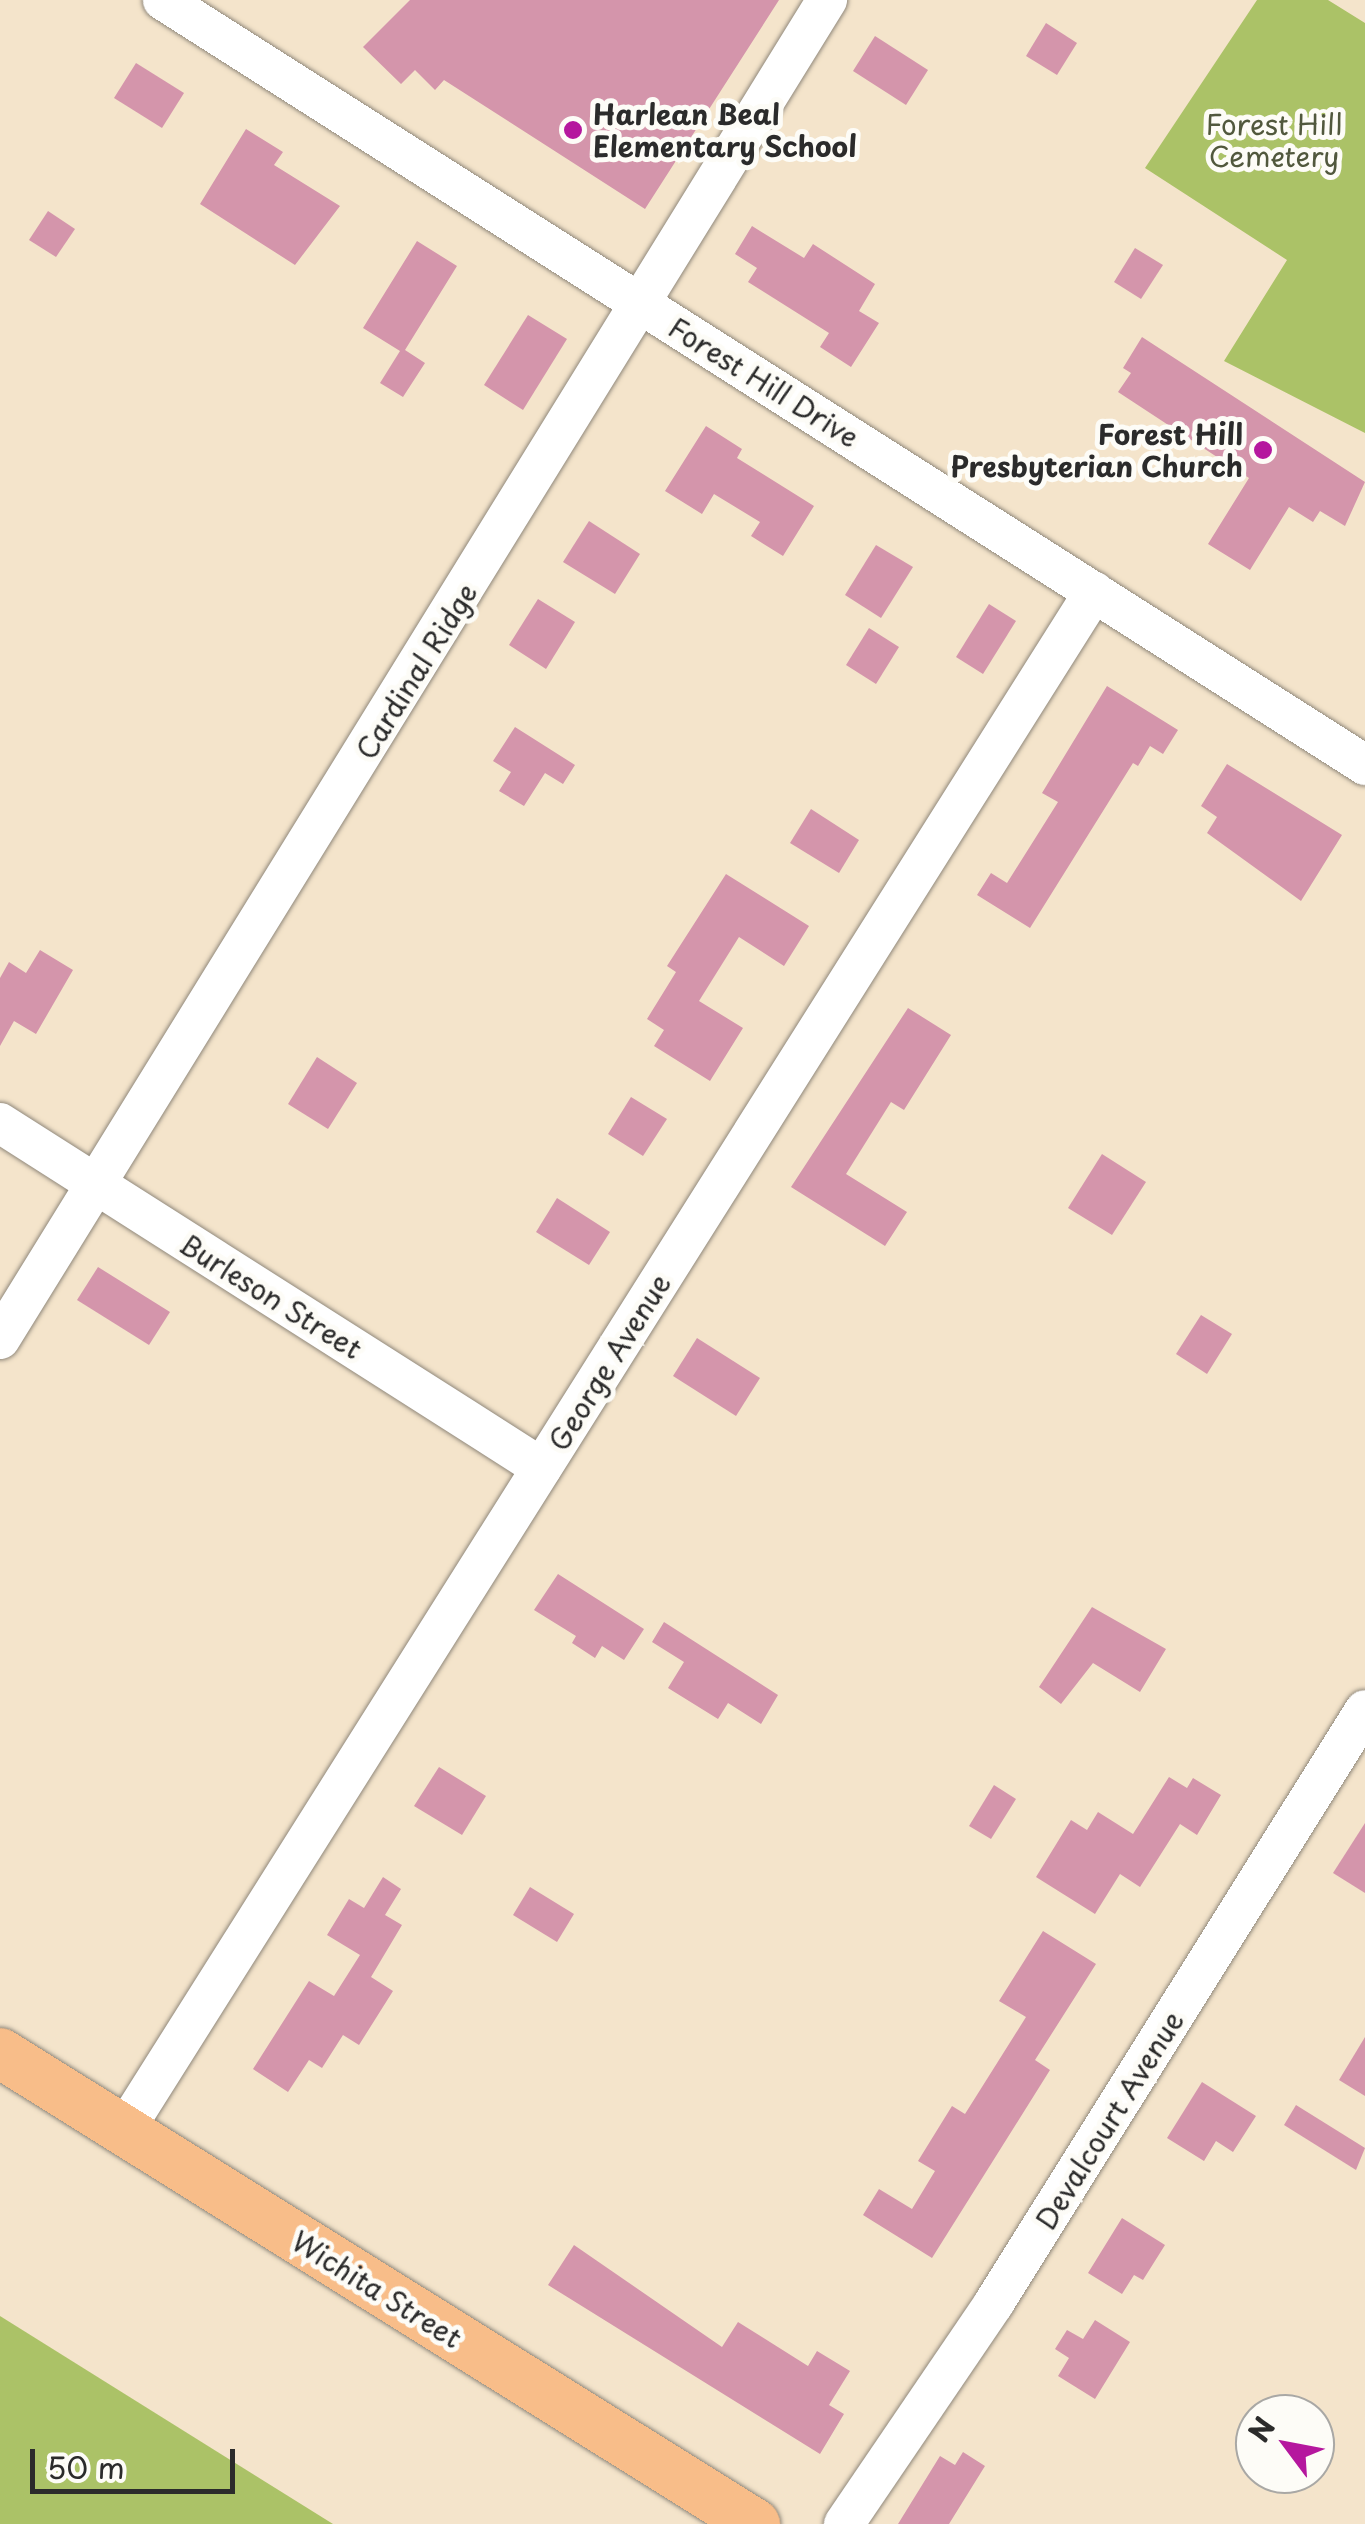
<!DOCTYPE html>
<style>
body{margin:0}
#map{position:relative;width:1365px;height:2524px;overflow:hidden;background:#f4e4cb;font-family:"Playpen Sans",sans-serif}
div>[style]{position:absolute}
.green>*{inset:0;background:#abc267}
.building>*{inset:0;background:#d495ab}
.roads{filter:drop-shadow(0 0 2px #90887b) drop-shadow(0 0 2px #90887b)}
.minor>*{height:40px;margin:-20px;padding:0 20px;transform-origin:20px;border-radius:20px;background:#fff}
.major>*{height:50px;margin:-25px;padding:0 25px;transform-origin:25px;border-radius:25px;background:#f8bd89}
.dots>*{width:28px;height:28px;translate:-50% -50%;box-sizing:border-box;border:5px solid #fdfcf7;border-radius:50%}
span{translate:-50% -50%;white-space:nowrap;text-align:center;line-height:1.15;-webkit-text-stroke:10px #fdfcf7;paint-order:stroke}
.poi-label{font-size:28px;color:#2b2b2b;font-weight:700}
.left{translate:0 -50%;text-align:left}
.right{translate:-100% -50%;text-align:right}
.park-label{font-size:28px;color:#51583d}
.street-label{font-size:28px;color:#2b2b2b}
.north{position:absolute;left:1235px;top:2394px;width:100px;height:100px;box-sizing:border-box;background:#fdfcf7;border:2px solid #a9a8a5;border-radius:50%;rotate:302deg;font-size:28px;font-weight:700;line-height:40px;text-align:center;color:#2b2b2b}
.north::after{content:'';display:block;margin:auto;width:35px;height:45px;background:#b5179e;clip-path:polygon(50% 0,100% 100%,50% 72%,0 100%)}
.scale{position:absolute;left:30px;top:2449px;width:205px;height:45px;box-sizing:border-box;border:5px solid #2b2b2b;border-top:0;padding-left:12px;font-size:30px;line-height:35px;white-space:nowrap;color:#2b2b2b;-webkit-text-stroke:8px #fdfcf7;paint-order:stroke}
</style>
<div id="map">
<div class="green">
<i style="clip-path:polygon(1257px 0,1328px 0,1365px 23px,1365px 433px,1224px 361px,1287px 260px,1145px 168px)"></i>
<i style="clip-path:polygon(0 2316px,333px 2524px,0 2524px)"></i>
</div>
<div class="building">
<i style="clip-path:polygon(410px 0,779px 0,645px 209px,444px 80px,435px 90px,415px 70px,401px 84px,363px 47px)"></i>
<i style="clip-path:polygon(1046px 23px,1077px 43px,1057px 75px,1026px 56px)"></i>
<i style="clip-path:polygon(875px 36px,928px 70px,906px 105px,853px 71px)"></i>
<i style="clip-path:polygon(136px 63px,184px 93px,162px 128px,114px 98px)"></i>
<i style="clip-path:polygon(246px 129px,283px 152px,274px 165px,340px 206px,295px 265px,200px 204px)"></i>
<i style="clip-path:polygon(48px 211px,75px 229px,56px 257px,29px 240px)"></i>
<i style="clip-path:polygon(752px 226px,804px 258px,813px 244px,875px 284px,859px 311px,879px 323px,851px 367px,820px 347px,829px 333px,748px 282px,757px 268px,735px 254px)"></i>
<i style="clip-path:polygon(417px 241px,457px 266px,405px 350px,425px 363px,403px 397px,380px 383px,400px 351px,363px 328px)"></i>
<i style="clip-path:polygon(1135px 248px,1163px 265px,1141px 299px,1114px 282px)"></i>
<i style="clip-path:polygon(528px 315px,567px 339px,523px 410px,484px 385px)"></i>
<i style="clip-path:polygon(1142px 337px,1365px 482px,1345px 526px,1320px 511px,1313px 522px,1289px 507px,1250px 570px,1208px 544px,1249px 478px,1118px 392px,1131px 373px,1123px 368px)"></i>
<i style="clip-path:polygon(706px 426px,742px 449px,737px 458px,814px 506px,783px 556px,751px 536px,760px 522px,714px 494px,702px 514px,665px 491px)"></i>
<i style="clip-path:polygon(589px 521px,640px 554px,615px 594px,563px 562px)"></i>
<i style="clip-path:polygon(876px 545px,913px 567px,881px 618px,845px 595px)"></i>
<i style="clip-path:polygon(538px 599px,575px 622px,546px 669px,509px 645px)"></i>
<i style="clip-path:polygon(989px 604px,1016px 621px,983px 674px,956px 657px)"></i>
<i style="clip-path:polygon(869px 628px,899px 647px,876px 684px,846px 665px)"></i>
<i style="clip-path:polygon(1107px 686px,1178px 730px,1163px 754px,1150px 746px,1138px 766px,1133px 763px,1030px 928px,977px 895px,991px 873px,1007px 883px,1058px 802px,1042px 793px)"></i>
<i style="clip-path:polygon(515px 727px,575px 765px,563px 784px,545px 773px,524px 806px,499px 791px,511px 772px,493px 761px)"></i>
<i style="clip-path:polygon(1227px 764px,1342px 835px,1301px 901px,1207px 833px,1217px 817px,1201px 806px)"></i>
<i style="clip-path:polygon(811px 809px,859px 840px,839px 873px,790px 843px)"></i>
<i style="clip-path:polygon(726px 874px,809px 926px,784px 966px,739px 937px,699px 1001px,743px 1028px,710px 1081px,654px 1046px,664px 1030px,647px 1019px,676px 972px,667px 966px)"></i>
<i style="clip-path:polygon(40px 950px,73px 970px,36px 1034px,14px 1021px,0 1046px,0 978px,9px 962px,26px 973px)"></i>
<i style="clip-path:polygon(908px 1008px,951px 1035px,904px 1110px,891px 1102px,846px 1174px,907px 1212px,885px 1246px,791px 1187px)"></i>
<i style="clip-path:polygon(317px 1057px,357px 1083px,328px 1129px,288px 1104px)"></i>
<i style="clip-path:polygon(631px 1097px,667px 1119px,643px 1156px,608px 1134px)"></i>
<i style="clip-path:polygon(1102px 1154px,1146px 1182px,1112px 1235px,1068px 1208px)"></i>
<i style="clip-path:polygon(557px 1198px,610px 1232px,589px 1265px,536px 1232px)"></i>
<i style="clip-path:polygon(98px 1267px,170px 1312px,149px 1345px,77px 1300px)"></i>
<i style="clip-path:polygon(1201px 1315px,1232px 1334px,1207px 1374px,1176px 1354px)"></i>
<i style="clip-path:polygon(697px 1338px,760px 1378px,736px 1416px,673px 1376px)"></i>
<i style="clip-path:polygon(558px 1574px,644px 1629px,624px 1660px,602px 1646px,595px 1658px,572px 1643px,576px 1636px,534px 1610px)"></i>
<i style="clip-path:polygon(1092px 1607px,1166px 1649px,1140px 1692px,1093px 1663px,1061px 1704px,1039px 1687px)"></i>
<i style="clip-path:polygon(664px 1622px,778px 1695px,761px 1724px,728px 1703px,718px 1719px,668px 1688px,684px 1662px,652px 1642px)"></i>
<i style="clip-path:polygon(439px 1767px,486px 1796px,462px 1835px,414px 1806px)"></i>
<i style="clip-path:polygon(1169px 1777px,1187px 1788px,1193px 1778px,1221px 1795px,1197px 1835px,1180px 1824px,1140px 1887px,1120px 1874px,1095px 1914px,1036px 1877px,1071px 1820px,1087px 1830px,1098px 1812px,1133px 1834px)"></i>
<i style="clip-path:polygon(994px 1785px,1016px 1799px,991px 1839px,969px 1826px)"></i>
<i style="clip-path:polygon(1365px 1823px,1365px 1893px,1333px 1873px)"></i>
<i style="clip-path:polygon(383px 1877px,401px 1889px,385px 1915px,402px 1925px,371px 1977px,393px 1991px,359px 2045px,343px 2035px,322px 2068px,309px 2060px,288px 2092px,253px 2069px,309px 1981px,334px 1996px,360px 1955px,327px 1935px,349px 1899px,364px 1908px)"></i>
<i style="clip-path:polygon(530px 1887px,574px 1914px,557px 1942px,513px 1915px)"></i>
<i style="clip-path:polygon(1043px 1931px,1096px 1964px,1035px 2060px,1050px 2070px,932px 2258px,863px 2215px,879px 2189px,912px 2209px,935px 2171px,918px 2161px,952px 2106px,965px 2114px,1026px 2017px,999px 2001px)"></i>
<i style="clip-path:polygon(1365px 2037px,1365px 2096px,1339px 2080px)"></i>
<i style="clip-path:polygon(1202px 2082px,1256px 2116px,1233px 2152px,1216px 2141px,1204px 2161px,1167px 2138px)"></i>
<i style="clip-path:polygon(1296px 2105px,1365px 2148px,1356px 2170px,1284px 2125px)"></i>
<i style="clip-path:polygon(1122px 2218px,1165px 2245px,1143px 2280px,1134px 2275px,1122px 2294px,1088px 2273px)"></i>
<i style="clip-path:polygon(574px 2245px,722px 2347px,738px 2322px,808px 2366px,817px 2351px,850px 2371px,829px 2405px,844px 2414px,820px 2454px,548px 2285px)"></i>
<i style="clip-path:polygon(1095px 2320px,1130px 2342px,1095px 2399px,1058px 2376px,1069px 2358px,1055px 2349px,1067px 2330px,1083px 2339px)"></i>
<i style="clip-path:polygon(963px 2452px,985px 2466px,949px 2524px,898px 2524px,940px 2456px,955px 2465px)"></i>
</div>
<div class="roads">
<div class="minor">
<i style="left:163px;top:0;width:1425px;rotate:32.47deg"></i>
<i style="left:0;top:1123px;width:642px;rotate:32.48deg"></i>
<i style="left:0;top:1339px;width:1574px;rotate:-58.3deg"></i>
<i style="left:123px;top:2132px;width:1821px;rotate:-57.77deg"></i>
<i style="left:844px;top:2524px;width:267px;rotate:-55.8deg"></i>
<i style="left:994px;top:2303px;width:699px;rotate:-57.97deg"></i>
</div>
<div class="major">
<i style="left:0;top:2053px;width:890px;rotate:31.96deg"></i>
</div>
</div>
<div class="dots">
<i style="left:573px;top:130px;background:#b5179e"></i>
<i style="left:1263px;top:450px;background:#b5179e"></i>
</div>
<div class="poi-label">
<span class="left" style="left:593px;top:130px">Harlean Beal<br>Elementary School</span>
<span class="right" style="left:1243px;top:450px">Forest Hill<br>Presbyterian Church</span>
</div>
<div class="park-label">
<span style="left:1274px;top:140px">Forest Hill<br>Cemetery</span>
</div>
<div class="street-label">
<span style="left:764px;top:382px;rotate:32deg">Forest Hill Drive</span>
<span style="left:416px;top:671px;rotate:-58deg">Cardinal Ridge</span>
<span style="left:271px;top:1296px;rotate:32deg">Burleson Street</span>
<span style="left:609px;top:1362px;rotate:-58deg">George Avenue</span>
<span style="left:1109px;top:2120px;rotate:-58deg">Devalcourt Avenue</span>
<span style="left:377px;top:2289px;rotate:32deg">Wichita Street</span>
</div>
<div class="north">N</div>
<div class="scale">50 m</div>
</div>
